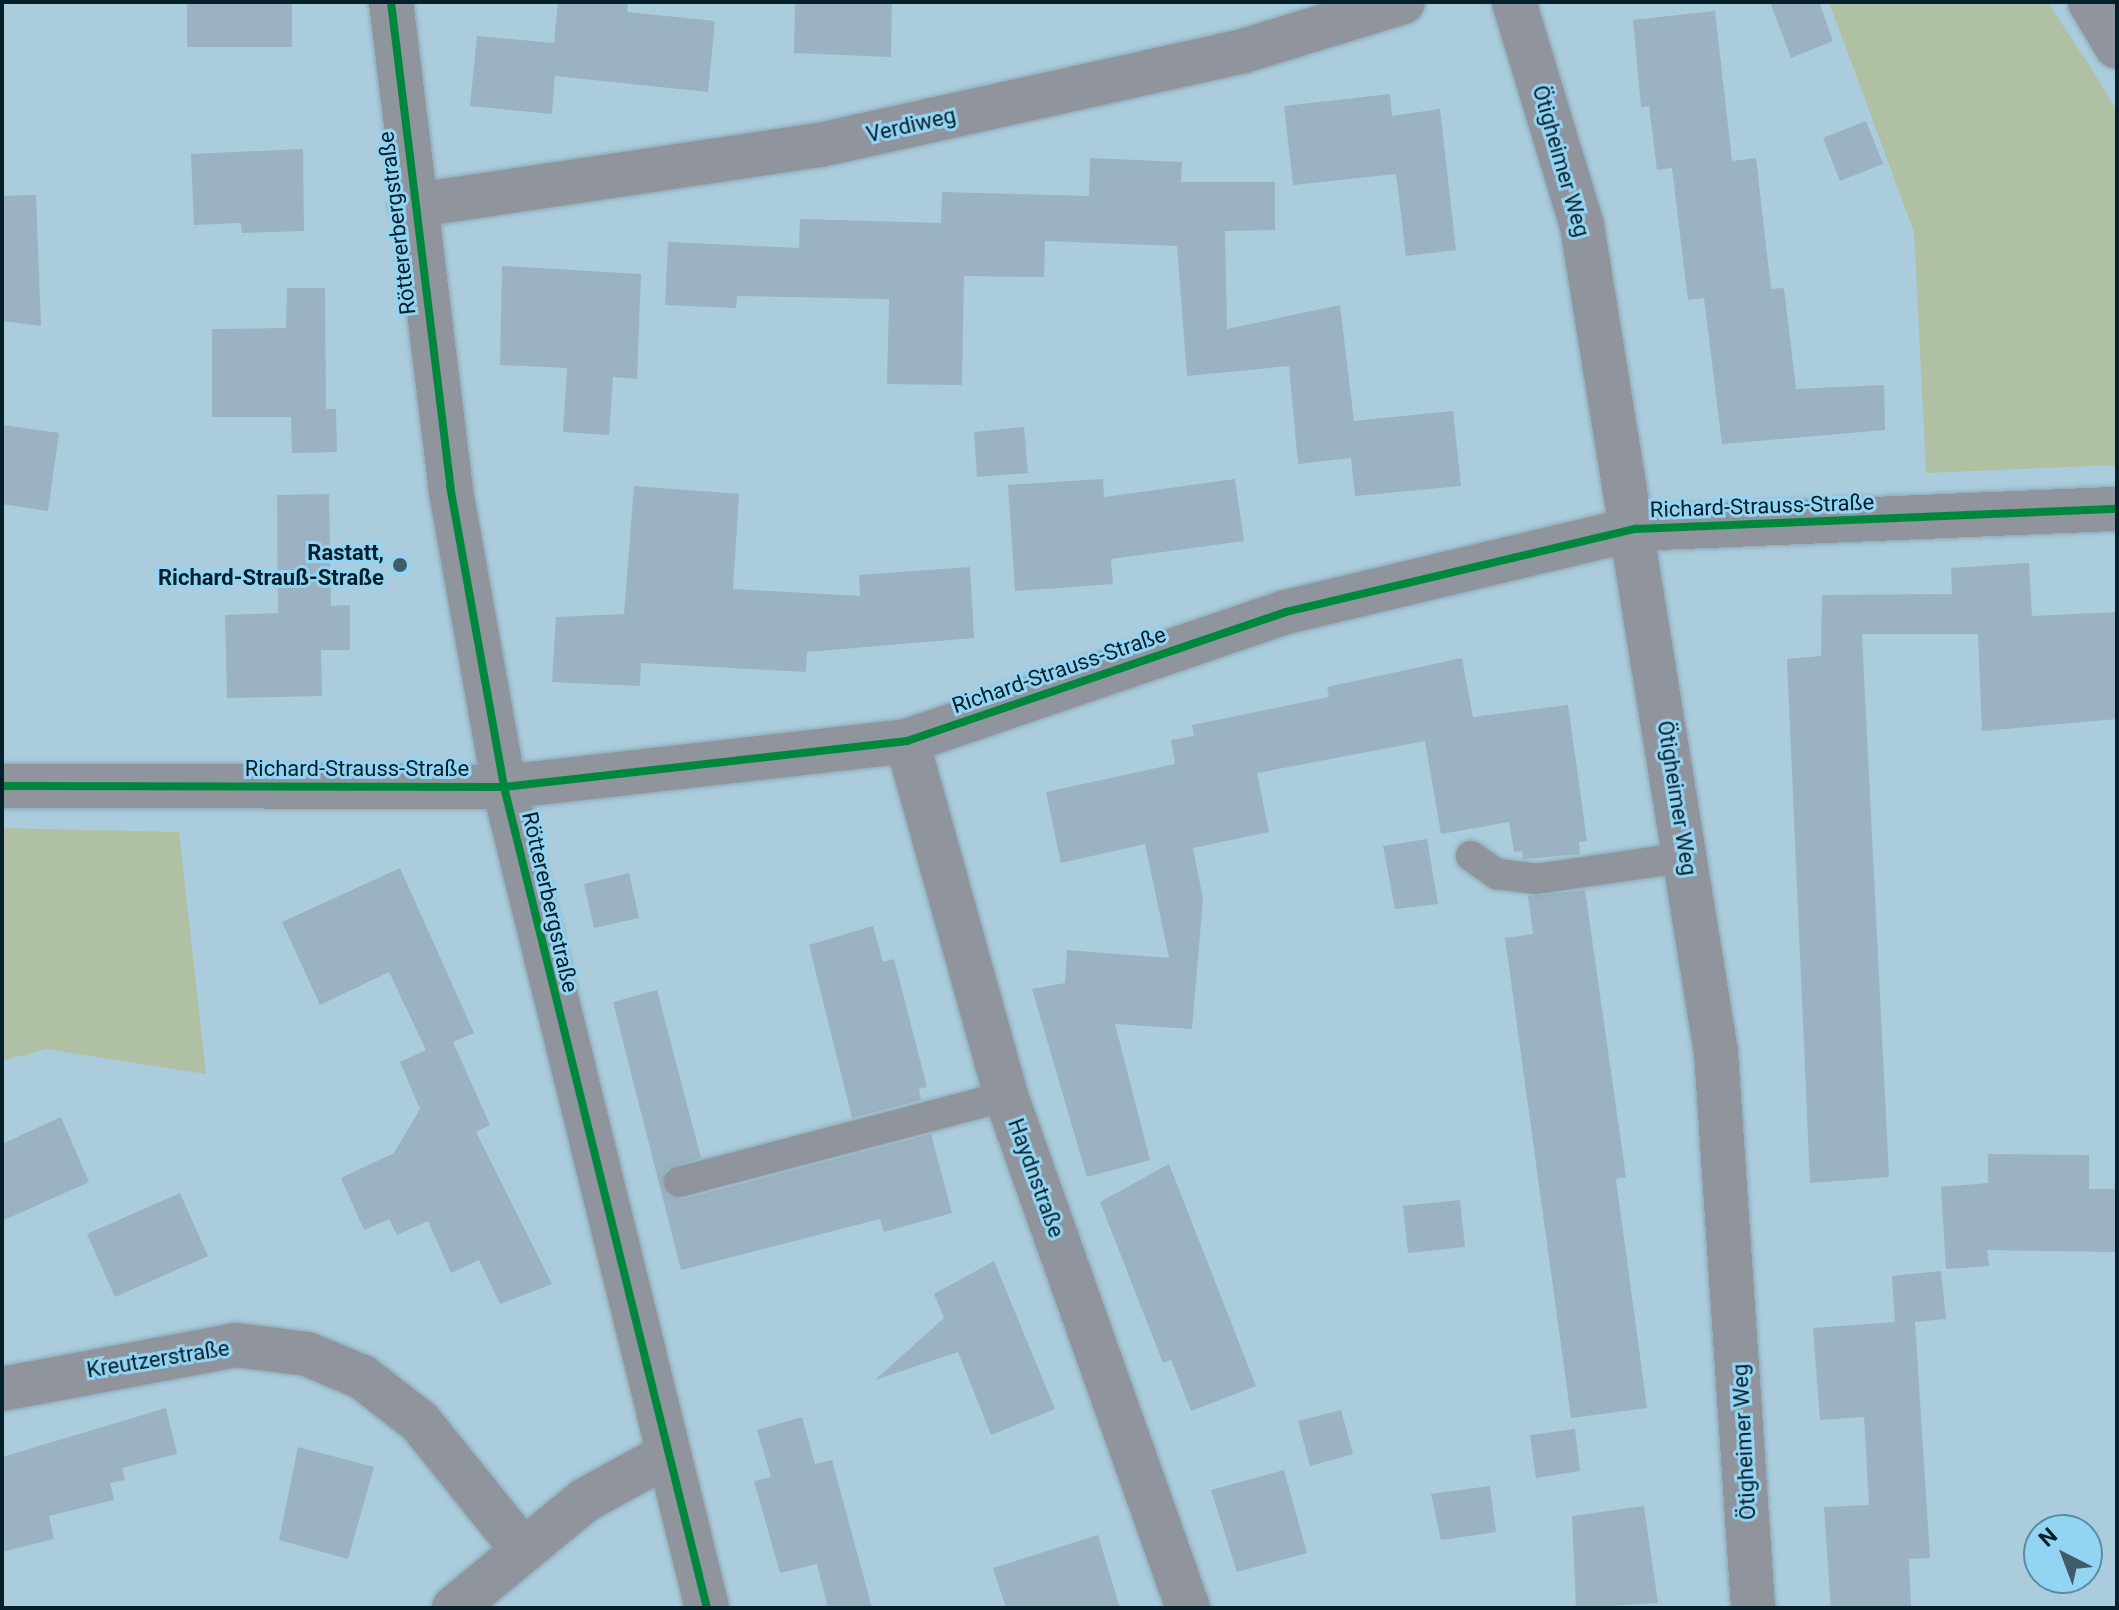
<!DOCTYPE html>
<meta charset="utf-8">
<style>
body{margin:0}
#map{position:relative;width:2119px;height:1610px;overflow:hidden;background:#acd;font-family:Roboto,sans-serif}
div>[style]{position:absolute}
.green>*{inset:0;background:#b0c0a3}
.building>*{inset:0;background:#9bb2c2}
.roads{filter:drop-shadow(0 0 2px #8da8b5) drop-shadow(0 0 2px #8da8b5)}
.service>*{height:30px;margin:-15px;padding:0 15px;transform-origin:15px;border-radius:15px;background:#90949d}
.minor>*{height:44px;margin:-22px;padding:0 22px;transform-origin:22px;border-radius:22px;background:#90949d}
.cycleway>*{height:8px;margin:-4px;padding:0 4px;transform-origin:4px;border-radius:4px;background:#00873e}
.dots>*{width:22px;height:22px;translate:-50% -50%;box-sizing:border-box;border:4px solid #94d4f3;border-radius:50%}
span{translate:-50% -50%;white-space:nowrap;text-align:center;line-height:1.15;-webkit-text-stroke:6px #94d4f3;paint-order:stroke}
.street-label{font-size:22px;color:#051f2b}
.poi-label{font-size:22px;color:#051f2b;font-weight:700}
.right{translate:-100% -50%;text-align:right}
.frame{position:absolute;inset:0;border:4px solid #051f2b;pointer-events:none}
.north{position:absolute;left:2023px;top:1514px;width:80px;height:80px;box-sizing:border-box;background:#94d4f3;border:2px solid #5b8ca3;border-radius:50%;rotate:318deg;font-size:22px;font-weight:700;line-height:32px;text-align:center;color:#051f2b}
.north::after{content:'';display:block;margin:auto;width:28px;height:36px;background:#3f5c69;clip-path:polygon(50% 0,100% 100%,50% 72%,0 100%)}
</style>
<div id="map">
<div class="green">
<i style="clip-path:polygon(1829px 2px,2048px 2px,2094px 73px,2117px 111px,2117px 465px,1926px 473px,1914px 232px)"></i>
<i style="clip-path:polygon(2px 828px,179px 832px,206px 1074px,46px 1049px,2px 1061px)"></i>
</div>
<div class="building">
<i style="clip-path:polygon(187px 2px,292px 2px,292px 47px,187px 47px)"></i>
<i style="clip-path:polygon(558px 2px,628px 2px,627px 12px,715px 21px,708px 92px,555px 76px,552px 114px,470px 106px,477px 36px,554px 43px)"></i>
<i style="clip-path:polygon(795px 2px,892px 2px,891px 57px,794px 53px)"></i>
<i style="clip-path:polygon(1770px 2px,1819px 2px,1833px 41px,1791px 58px)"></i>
<i style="clip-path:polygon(1715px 11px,1732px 161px,1756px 158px,1771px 289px,1784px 288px,1796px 389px,1884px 385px,1885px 430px,1722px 444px,1704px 298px,1688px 300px,1672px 168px,1657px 170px,1649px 106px,1641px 107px,1633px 20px)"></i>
<i style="clip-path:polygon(1390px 94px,1392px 116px,1440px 109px,1456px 250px,1406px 256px,1396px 174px,1293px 185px,1284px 106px)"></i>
<i style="clip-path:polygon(1866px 121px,1883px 164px,1840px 181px,1823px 138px)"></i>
<i style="clip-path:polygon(303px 149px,304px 231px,242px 233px,241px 223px,194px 225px,191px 154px)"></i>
<i style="clip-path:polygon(1090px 158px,1182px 162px,1181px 182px,1275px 182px,1275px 230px,1225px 231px,1227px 329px,1340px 305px,1354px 421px,1453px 411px,1461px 486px,1355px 496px,1351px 458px,1298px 464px,1289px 366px,1187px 376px,1177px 246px,1045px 241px,1044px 277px,964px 276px,962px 385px,887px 384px,889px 299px,737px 296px,736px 308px,665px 305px,668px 242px,799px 248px,800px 219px,941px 223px,942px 192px,1089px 196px)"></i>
<i style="clip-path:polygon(36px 195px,41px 326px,2px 321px,2px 196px)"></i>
<i style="clip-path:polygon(502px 266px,641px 274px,637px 379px,613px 377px,609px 435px,563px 432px,567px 368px,500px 365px)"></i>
<i style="clip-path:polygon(287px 288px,325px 288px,326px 409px,336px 409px,337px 452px,292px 453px,291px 417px,212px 417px,212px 329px,286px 328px)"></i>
<i style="clip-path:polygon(2px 425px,59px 433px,48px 511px,2px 504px)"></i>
<i style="clip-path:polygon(1024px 427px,1028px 473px,977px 477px,974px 432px)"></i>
<i style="clip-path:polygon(1103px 479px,1104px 497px,1235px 479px,1244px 541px,1111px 559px,1113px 584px,1015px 591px,1008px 485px)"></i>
<i style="clip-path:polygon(634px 486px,739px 494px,733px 589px,860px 596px,859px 575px,970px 567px,974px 638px,807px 652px,806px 672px,641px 663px,640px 686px,552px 682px,556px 617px,624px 614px)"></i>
<i style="clip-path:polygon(329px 494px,331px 606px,350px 605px,350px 650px,321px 650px,322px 696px,227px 698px,225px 615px,278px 613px,277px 495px)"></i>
<i style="clip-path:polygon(2029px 563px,2032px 616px,2117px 612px,2117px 719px,1982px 731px,1978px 634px,1862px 634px,1889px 1177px,1810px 1183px,1787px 659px,1821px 656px,1822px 595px,1952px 594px,1951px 568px)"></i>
<i style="clip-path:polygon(1462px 658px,1473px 717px,1568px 705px,1587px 841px,1579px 842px,1580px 854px,1523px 859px,1522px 851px,1514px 852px,1509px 822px,1441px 834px,1425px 741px,1257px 773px,1269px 832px,1193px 848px,1203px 899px,1192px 1029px,1115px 1024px,1150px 1160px,1087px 1177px,1032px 989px,1065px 983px,1067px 950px,1169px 958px,1145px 844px,1061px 863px,1046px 792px,1175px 764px,1171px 740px,1194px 736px,1192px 725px,1329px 697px,1327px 687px)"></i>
<i style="clip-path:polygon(1427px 839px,1438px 904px,1395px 909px,1383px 846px)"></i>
<i style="clip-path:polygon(400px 868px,474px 1033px,453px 1042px,490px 1125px,476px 1132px,552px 1284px,500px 1304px,479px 1260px,451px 1273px,428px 1221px,397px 1235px,389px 1219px,364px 1230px,341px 1178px,394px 1153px,420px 1109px,400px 1062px,426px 1050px,389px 972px,320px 1005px,282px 922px)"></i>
<i style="clip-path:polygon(629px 873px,639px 918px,594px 928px,584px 884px)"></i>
<i style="clip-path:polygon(1585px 890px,1626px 1177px,1616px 1179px,1647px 1408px,1571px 1418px,1505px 938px,1533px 934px,1528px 896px)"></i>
<i style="clip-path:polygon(873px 926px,883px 962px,894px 959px,927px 1087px,919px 1089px,921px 1100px,852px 1118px,809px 945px)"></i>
<i style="clip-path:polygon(657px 990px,701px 1158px,666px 1170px,667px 1195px,684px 1199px,931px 1134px,952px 1213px,884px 1232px,880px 1219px,681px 1270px,613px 1002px)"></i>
<i style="clip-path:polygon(61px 1117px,89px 1182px,2px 1221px,2px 1144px)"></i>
<i style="clip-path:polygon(1988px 1154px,2089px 1155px,2089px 1189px,2117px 1189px,2117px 1252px,1987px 1250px,1989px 1266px,1946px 1269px,1941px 1187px,1988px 1183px)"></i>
<i style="clip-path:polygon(1169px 1164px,1256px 1386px,1191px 1411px,1171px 1360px,1163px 1363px,1100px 1202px)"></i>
<i style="clip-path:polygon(180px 1193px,208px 1256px,115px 1297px,87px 1234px)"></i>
<i style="clip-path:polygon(1460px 1200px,1465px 1247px,1408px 1253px,1403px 1206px)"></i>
<i style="clip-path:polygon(994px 1261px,1055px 1409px,991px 1435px,958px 1352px,875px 1380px,944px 1318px,934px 1294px)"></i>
<i style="clip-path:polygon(1941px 1271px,1946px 1319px,1915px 1322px,1930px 1558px,1909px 1559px,1911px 1606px,1831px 1608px,1824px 1507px,1869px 1505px,1864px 1417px,1820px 1420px,1813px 1328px,1895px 1322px,1892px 1276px)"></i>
<i style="clip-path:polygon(166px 1408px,177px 1454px,122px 1468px,125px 1480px,110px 1483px,114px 1500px,49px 1516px,54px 1539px,2px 1552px,2px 1457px)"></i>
<i style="clip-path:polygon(1341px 1410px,1353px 1454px,1310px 1466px,1298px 1421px)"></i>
<i style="clip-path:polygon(802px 1417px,815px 1464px,832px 1460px,872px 1608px,828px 1608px,817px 1564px,780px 1573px,754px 1481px,771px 1477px,757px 1430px)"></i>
<i style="clip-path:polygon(1575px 1429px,1580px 1471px,1536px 1478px,1530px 1435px)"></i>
<i style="clip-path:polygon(298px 1447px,374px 1467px,348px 1559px,279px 1540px)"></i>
<i style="clip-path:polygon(1284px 1470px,1307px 1553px,1237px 1572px,1211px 1490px)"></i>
<i style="clip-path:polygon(1490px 1486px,1496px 1532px,1441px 1540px,1431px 1494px)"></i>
<i style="clip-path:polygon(1644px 1506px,1658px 1603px,1576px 1608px,1572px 1516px)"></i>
<i style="clip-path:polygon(1098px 1535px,1120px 1608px,1006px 1608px,993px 1568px)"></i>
</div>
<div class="roads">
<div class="service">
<i style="left:1471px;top:856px;width:32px;rotate:35deg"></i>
<i style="left:1497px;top:874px;width:39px;rotate:7deg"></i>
<i style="left:1536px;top:879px;width:152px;rotate:-8.3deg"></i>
<i style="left:679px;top:1182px;width:338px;rotate:-14.7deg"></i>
</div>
<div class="minor">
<i style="left:391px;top:2px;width:488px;rotate:83deg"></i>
<i style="left:450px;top:486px;width:306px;rotate:79.8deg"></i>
<i style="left:504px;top:787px;width:846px;rotate:76.11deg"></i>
<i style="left:1514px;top:2px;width:234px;rotate:73.1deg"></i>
<i style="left:1582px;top:226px;width:837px;rotate:80.79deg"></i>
<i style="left:1716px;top:1052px;width:557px;rotate:86.19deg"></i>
<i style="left:2090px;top:2px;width:52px;rotate:59deg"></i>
<i style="left:411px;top:206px;width:414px;rotate:-8.5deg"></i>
<i style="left:820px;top:145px;width:433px;rotate:-12.5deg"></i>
<i style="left:1243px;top:51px;width:167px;rotate:-17deg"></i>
<i style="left:907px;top:741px;width:369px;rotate:74.4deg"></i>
<i style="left:1006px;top:1096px;width:543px;rotate:70.43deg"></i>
<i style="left:2px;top:786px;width:502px;rotate:0.11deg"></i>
<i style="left:504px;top:787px;width:406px;rotate:-6.5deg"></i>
<i style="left:907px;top:741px;width:400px;rotate:-18.8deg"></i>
<i style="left:1286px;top:612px;width:359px;rotate:-13.4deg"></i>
<i style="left:1635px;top:529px;width:482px;rotate:-2.4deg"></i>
<i style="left:2px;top:1389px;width:238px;rotate:-10.6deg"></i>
<i style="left:236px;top:1345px;width:72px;rotate:7.2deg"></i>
<i style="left:307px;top:1354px;width:60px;rotate:22.7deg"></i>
<i style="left:362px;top:1377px;width:73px;rotate:37.8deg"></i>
<i style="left:420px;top:1422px;width:163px;rotate:51.2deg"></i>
<i style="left:454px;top:1608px;width:170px;rotate:-39.5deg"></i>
<i style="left:585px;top:1500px;width:90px;rotate:-28.6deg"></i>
</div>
</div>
<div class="cycleway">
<i style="left:391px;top:2px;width:488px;rotate:83deg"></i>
<i style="left:450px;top:486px;width:306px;rotate:79.8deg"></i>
<i style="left:504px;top:787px;width:846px;rotate:76.11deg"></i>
<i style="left:2px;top:786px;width:502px;rotate:0.11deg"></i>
<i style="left:504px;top:787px;width:406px;rotate:-6.5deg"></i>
<i style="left:907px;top:741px;width:400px;rotate:-18.8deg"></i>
<i style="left:1286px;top:612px;width:359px;rotate:-13.4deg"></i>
<i style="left:1635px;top:529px;width:482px;rotate:-2.4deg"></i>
</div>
<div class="dots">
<i style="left:400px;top:565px;background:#3f5c69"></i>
</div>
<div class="street-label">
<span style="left:911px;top:125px;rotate:-13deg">Verdiweg</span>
<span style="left:1561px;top:161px;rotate:74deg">Ötigheimer Weg</span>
<span style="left:397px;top:223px;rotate:-97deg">Röttererbergstraße</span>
<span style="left:1762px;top:506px;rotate:-2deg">Richard-Strauss-Straße</span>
<span style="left:1059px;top:670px;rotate:-19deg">Richard-Strauss-Straße</span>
<span style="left:357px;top:769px">Richard-Strauss-Straße</span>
<span style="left:1677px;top:798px;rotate:81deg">Ötigheimer Weg</span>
<span style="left:550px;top:902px;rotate:77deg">Röttererbergstraße</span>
<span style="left:1036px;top:1178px;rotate:70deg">Haydnstraße</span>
<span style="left:158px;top:1359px;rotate:-9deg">Kreutzerstraße</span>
<span style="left:1744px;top:1442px;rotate:-93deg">Ötigheimer Weg</span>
</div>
<div class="poi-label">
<span class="right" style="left:384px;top:565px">Rastatt,<br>Richard-Strauß-Straße</span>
</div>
<div class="frame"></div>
<div class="north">N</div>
</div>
